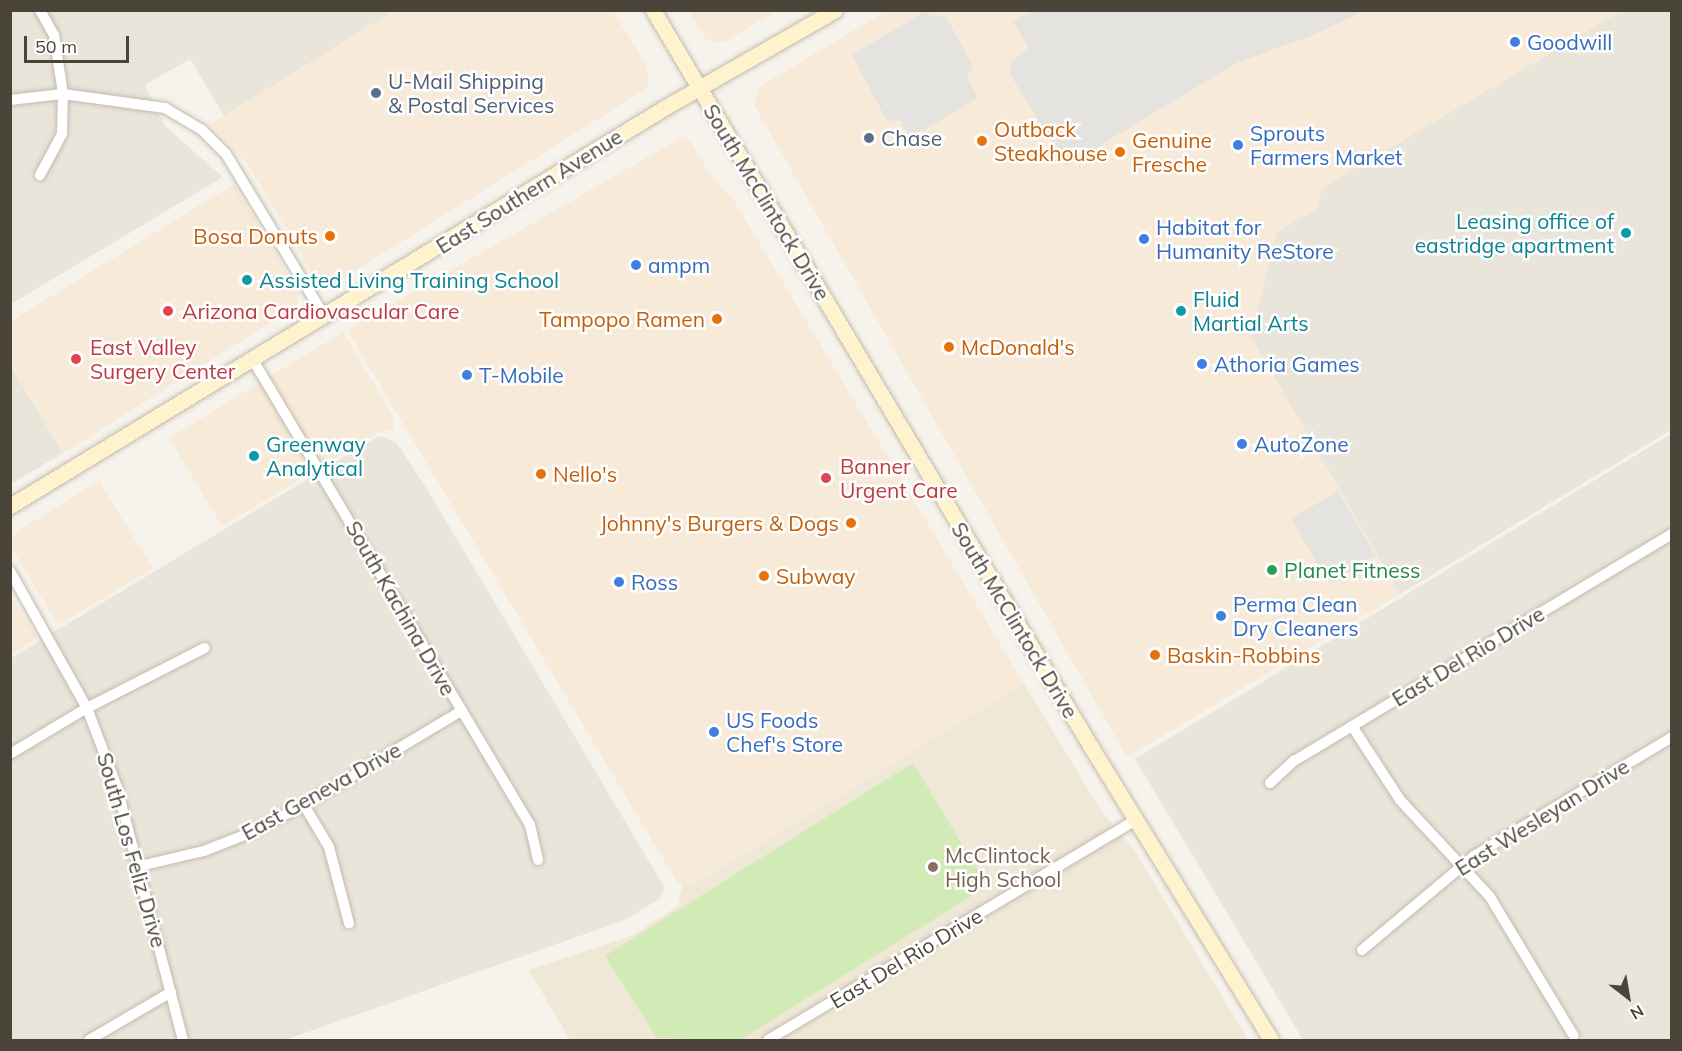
<!DOCTYPE html>
<style>
body{margin:0}
#map{position:relative;width:1682px;height:1051px;overflow:hidden;background:#f6f3ec;font-family:Mulish,sans-serif}
div>[style]{position:absolute}
.residential>*{inset:0;background:#eae5da}
.commercial>*{inset:0;background:#f7ead8}
.education>*{inset:0;background:#efe8d6}
.green>*{inset:0;background:#d2eab5}
.parking>*{inset:0;background:#e5e3e0}
.roads{filter:drop-shadow(0 0 2px #c2bbae) drop-shadow(0 0 2px #c2bbae)}
.minor>*{height:10px;margin:-5px;padding:0 5px;transform-origin:5px;border-radius:5px;background:#fff}
.secondary>*{height:15px;margin:-7.5px;padding:0 7.5px;transform-origin:7.5px;border-radius:7.5px;background:#fff3cd}
.dots>*{width:16px;height:16px;translate:-50% -50%;box-sizing:border-box;border:3px solid #fff;border-radius:50%}
span{translate:-50% -50%;white-space:nowrap;text-align:center;line-height:1.15;-webkit-text-stroke:5px #fff;paint-order:stroke}
.shop-label{font-size:21px;color:#366cbe}
.left{translate:0 -50%;text-align:left}
.service-label{font-size:21px;color:#4e5e75}
.food-label{font-size:21px;color:#c56008}
.right{translate:-100% -50%;text-align:right}
.street-label{font-size:21px;color:#4b4439}
.culture-label{font-size:21px;color:#0d838f}
.health-label{font-size:21px;color:#be3a42}
.leisure-label{font-size:21px;color:#27864d}
.education-label{font-size:21px;color:#785e54}
.frame{position:absolute;inset:0;border:12px solid #4b4439;pointer-events:none}
.north{position:absolute;left:1598px;top:967px;width:60px;height:60px;-webkit-text-stroke:4px #fff;paint-order:stroke;rotate:149deg;font-size:16px;font-weight:700;line-height:24px;text-align:center;color:#4b4439}
.north::after{content:'';display:block;margin:auto;width:21px;height:27px;background:#4b4439;clip-path:polygon(50% 0,100% 100%,50% 72%,0 100%)}
.scale{position:absolute;left:24px;top:36px;width:105px;height:27px;box-sizing:border-box;border:3px solid #4b4439;border-top:0;padding-left:8px;font-size:18px;line-height:21px;white-space:nowrap;color:#4b4439;-webkit-text-stroke:4px #fff;paint-order:stroke}
</style>
<div id="map">
<div class="residential">
<i style="clip-path:polygon(385px 10px,387px 15px,224px 116px,190px 59px,145px 85px,165px 126px,223px 177px,11px 304px,10px 11px)"></i>
<i style="clip-path:polygon(1621px 11px,1671px 11px,1671px 430px,1400px 594px,1251px 337px,1276px 232px,1318px 208px,1322px 188px)"></i>
<i style="clip-path:polygon(10px 364px,63px 453px,11px 484px,10px 484px)"></i>
<i style="clip-path:polygon(1671px 434px,1671px 1040px,1303px 1040px,1135px 759px)"></i>
<i style="clip-path:polygon(379px 436px,396px 442px,427px 489px,665px 888px,659px 899px,625px 920px,285px 1040px,11px 1040px,11px 658px)"></i>
</div>
<div class="commercial">
<i style="clip-path:polygon(385px 11px,613px 11px,645px 63px,649px 81px,646px 89px,334px 284px,324px 286px,317px 281px,247px 163px,210px 124px,387px 15px)"></i>
<i style="clip-path:polygon(688px 11px,777px 11px,724px 42px,715px 43px,706px 39px)"></i>
<i style="clip-path:polygon(886px 11px,1621px 11px,1322px 188px,1318px 208px,1276px 232px,1251px 337px,1400px 594px,1127px 757px,754px 105px,759px 87px)"></i>
<i style="clip-path:polygon(686px 135px,710px 174px,734px 201px,1024px 684px,690px 886px,677px 882px,347px 330px)"></i>
<i style="clip-path:polygon(234px 184px,299px 292px,297px 306px,63px 453px,11px 364px,11px 321px)"></i>
<i style="clip-path:polygon(343px 332px,393px 416px,393px 431px,385px 429px,222px 526px,169px 438px)"></i>
<i style="clip-path:polygon(99px 481px,153px 568px,58px 625px,11px 547px,12px 539px,16px 532px)"></i>
<i style="clip-path:polygon(10px 595px,38px 637px,11px 654px,10px 654px)"></i>
</div>
<div class="education">
<i style="clip-path:polygon(1024px 684px,1100px 809px,1135px 851px,1248px 1040px,570px 1040px,529px 970px,633px 935px,678px 906px,683px 884px,691px 886px)"></i>
</div>
<div class="green">
<i style="clip-path:polygon(913px 763px,987px 886px,740px 1040px,657px 1038px,605px 956px)"></i>
</div>
<div class="parking">
<i style="clip-path:polygon(926px 11px,929px 15px,946px 17px,973px 66px,967px 78px,978px 98px,910px 138px,900px 120px,887px 121px,852px 55px)"></i>
<i style="clip-path:polygon(1031px 11px,1031px 10px,1364px 11px,1311px 36px,1238px 62px,1066px 166px,1010px 74px,1013px 61px,1029px 48px,1013px 22px)"></i>
<i style="clip-path:polygon(1338px 491px,1376px 556px,1330px 584px,1291px 519px)"></i>
</div>
<div class="roads">
<div class="minor">
<i style="left:40px;top:10px;width:29px;rotate:61deg"></i>
<i style="left:54px;top:35px;width:60px;rotate:81.3deg"></i>
<i style="left:63px;top:94px;width:40px;rotate:91.4deg"></i>
<i style="left:62px;top:134px;width:47px;rotate:118.2deg"></i>
<i style="left:10px;top:100px;width:53px;rotate:-6.5deg"></i>
<i style="left:63px;top:94px;width:103px;rotate:7.8deg"></i>
<i style="left:165px;top:108px;width:43px;rotate:30.7deg"></i>
<i style="left:202px;top:130px;width:34px;rotate:45deg"></i>
<i style="left:226px;top:154px;width:189px;rotate:58.8deg"></i>
<i style="left:253px;top:360px;width:541px;rotate:59.22deg"></i>
<i style="left:530px;top:825px;width:36px;rotate:77deg"></i>
<i style="left:10px;top:571px;width:157px;rotate:60.7deg"></i>
<i style="left:87px;top:708px;width:85px;rotate:69.2deg"></i>
<i style="left:117px;top:787px;width:261px;rotate:75.4deg"></i>
<i style="left:1352px;top:726px;width:88px;rotate:57deg"></i>
<i style="left:1400px;top:800px;width:132px;rotate:47.1deg"></i>
<i style="left:1490px;top:897px;width:162px;rotate:58.9deg"></i>
<i style="left:10px;top:754px;width:90px;rotate:-30.9deg"></i>
<i style="left:87px;top:708px;width:132px;rotate:-27deg"></i>
<i style="left:1270px;top:783px;width:33px;rotate:-43deg"></i>
<i style="left:1294px;top:761px;width:441px;rotate:-31deg"></i>
<i style="left:304px;top:805px;width:49px;rotate:59.2deg"></i>
<i style="left:329px;top:847px;width:79px;rotate:75.3deg"></i>
<i style="left:140px;top:866px;width:66px;rotate:-13.2deg"></i>
<i style="left:204px;top:851px;width:46px;rotate:-21.6deg"></i>
<i style="left:247px;top:834px;width:64px;rotate:-27deg"></i>
<i style="left:304px;top:805px;width:183px;rotate:-30.9deg"></i>
<i style="left:1362px;top:950px;width:146px;rotate:-40deg"></i>
<i style="left:1474px;top:856px;width:231px;rotate:-31deg"></i>
<i style="left:89px;top:1040px;width:95px;rotate:-30.3deg"></i>
<i style="left:768px;top:1040px;width:430px;rotate:-30.9deg"></i>
</div>
<div class="secondary">
<i style="left:653px;top:10px;width:857px;rotate:59.28deg"></i>
<i style="left:1091px;top:747px;width:344px;rotate:58.4deg"></i>
<i style="left:10px;top:506px;width:766px;rotate:-31.32deg"></i>
<i style="left:664px;top:108px;width:197px;rotate:-29.8deg"></i>
</div>
</div>
<div class="dots">
<i style="left:1515px;top:42px;background:#3f7fe0"></i>
<i style="left:376px;top:93px;background:#5c6f8a"></i>
<i style="left:869px;top:138px;background:#5c6f8a"></i>
<i style="left:982px;top:141px;background:#e8710a"></i>
<i style="left:1238px;top:145px;background:#3f7fe0"></i>
<i style="left:1120px;top:152px;background:#e8710a"></i>
<i style="left:1626px;top:233px;background:#0f9aa8"></i>
<i style="left:330px;top:236px;background:#e8710a"></i>
<i style="left:1144px;top:239px;background:#3f7fe0"></i>
<i style="left:636px;top:265px;background:#3f7fe0"></i>
<i style="left:247px;top:280px;background:#0f9aa8"></i>
<i style="left:168px;top:311px;background:#e0444e"></i>
<i style="left:1181px;top:311px;background:#0f9aa8"></i>
<i style="left:717px;top:319px;background:#e8710a"></i>
<i style="left:949px;top:347px;background:#e8710a"></i>
<i style="left:76px;top:359px;background:#e0444e"></i>
<i style="left:1202px;top:364px;background:#3f7fe0"></i>
<i style="left:467px;top:375px;background:#3f7fe0"></i>
<i style="left:1242px;top:444px;background:#3f7fe0"></i>
<i style="left:254px;top:456px;background:#0f9aa8"></i>
<i style="left:541px;top:474px;background:#e8710a"></i>
<i style="left:826px;top:478px;background:#e0444e"></i>
<i style="left:851px;top:523px;background:#e8710a"></i>
<i style="left:1272px;top:570px;background:#2e9e5b"></i>
<i style="left:764px;top:576px;background:#e8710a"></i>
<i style="left:619px;top:582px;background:#3f7fe0"></i>
<i style="left:1221px;top:616px;background:#3f7fe0"></i>
<i style="left:1155px;top:655px;background:#e8710a"></i>
<i style="left:714px;top:732px;background:#3f7fe0"></i>
<i style="left:933px;top:867px;background:#8d6e63"></i>
</div>
<div class="shop-label">
<span class="left" style="left:1527px;top:42px">Goodwill</span>
<span class="left" style="left:1250px;top:145px">Sprouts<br>Farmers Market</span>
<span class="left" style="left:1156px;top:239px">Habitat for<br>Humanity ReStore</span>
<span class="left" style="left:648px;top:265px">ampm</span>
<span class="left" style="left:1214px;top:364px">Athoria Games</span>
<span class="left" style="left:479px;top:375px">T-Mobile</span>
<span class="left" style="left:1254px;top:444px">AutoZone</span>
<span class="left" style="left:631px;top:582px">Ross</span>
<span class="left" style="left:1233px;top:616px">Perma Clean<br>Dry Cleaners</span>
<span class="left" style="left:726px;top:732px">US Foods<br>Chef's Store</span>
</div>
<div class="service-label">
<span class="left" style="left:388px;top:93px">U-Mail Shipping<br>&amp; Postal Services</span>
<span class="left" style="left:881px;top:138px">Chase</span>
</div>
<div class="food-label">
<span class="left" style="left:994px;top:141px">Outback<br>Steakhouse</span>
<span class="left" style="left:1132px;top:152px">Genuine<br>Fresche</span>
<span class="right" style="left:318px;top:236px">Bosa Donuts</span>
<span class="right" style="left:705px;top:319px">Tampopo Ramen</span>
<span class="left" style="left:961px;top:347px">McDonald's</span>
<span class="left" style="left:553px;top:474px">Nello's</span>
<span class="right" style="left:839px;top:523px">Johnny's Burgers &amp; Dogs</span>
<span class="left" style="left:776px;top:576px">Subway</span>
<span class="left" style="left:1167px;top:655px">Baskin-Robbins</span>
</div>
<div class="street-label">
<span style="left:529px;top:191px;rotate:-32deg">East Southern Avenue</span>
<span style="left:767px;top:202px;rotate:59deg">South McClintock Drive</span>
<span style="left:401px;top:608px;rotate:60deg">South Kachina Drive</span>
<span style="left:1015px;top:620px;rotate:59deg">South McClintock Drive</span>
<span style="left:1468px;top:656px;rotate:-31deg">East Del Rio Drive</span>
<span style="left:321px;top:791px;rotate:-29deg">East Geneva Drive</span>
<span style="left:1542px;top:817px;rotate:-32deg">East Wesleyan Drive</span>
<span style="left:132px;top:850px;rotate:74deg">South Los Feliz Drive</span>
<span style="left:906px;top:958px;rotate:-31deg">East Del Rio Drive</span>
</div>
<div class="culture-label">
<span class="right" style="left:1614px;top:233px">Leasing office of<br>eastridge apartment</span>
<span class="left" style="left:259px;top:280px">Assisted Living Training School</span>
<span class="left" style="left:1193px;top:311px">Fluid<br>Martial Arts</span>
<span class="left" style="left:266px;top:456px">Greenway<br>Analytical</span>
</div>
<div class="health-label">
<span class="left" style="left:182px;top:311px">Arizona Cardiovascular Care</span>
<span class="left" style="left:90px;top:359px">East Valley<br>Surgery Center</span>
<span class="left" style="left:840px;top:478px">Banner<br>Urgent Care</span>
</div>
<div class="leisure-label">
<span class="left" style="left:1284px;top:570px">Planet Fitness</span>
</div>
<div class="education-label">
<span class="left" style="left:945px;top:867px">McClintock<br>High School</span>
</div>
<div class="frame"></div>
<div class="north">N</div>
<div class="scale">50 m</div>
</div>
